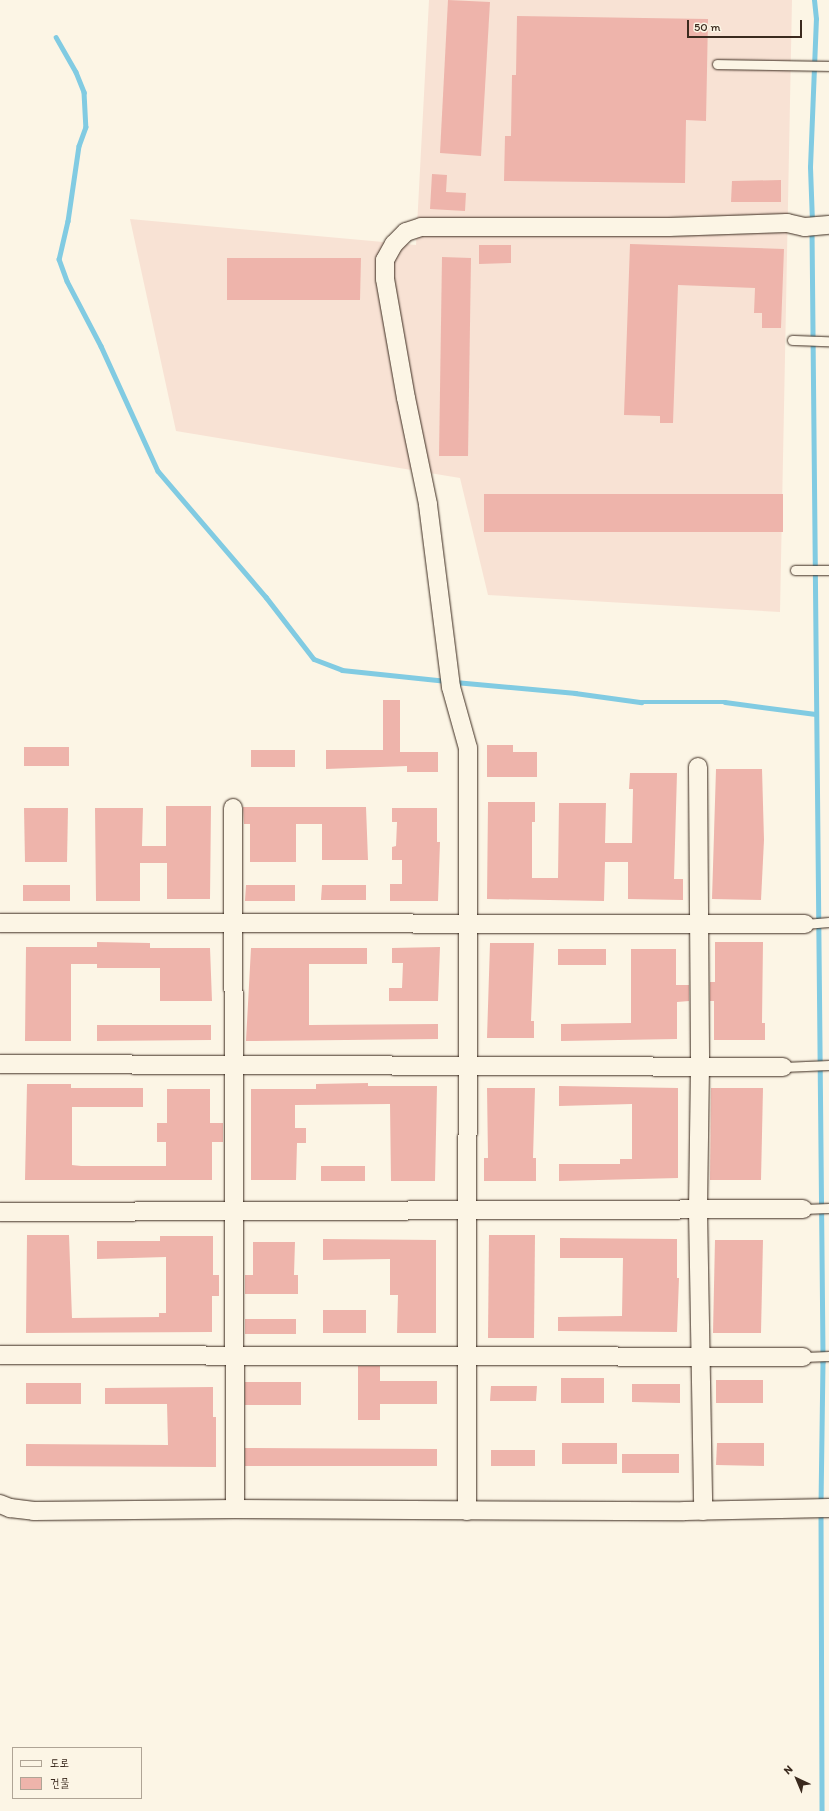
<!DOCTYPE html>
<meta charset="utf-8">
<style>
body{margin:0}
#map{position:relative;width:829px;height:1811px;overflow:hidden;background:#fcf5e5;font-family:Itim,"Poor Story",sans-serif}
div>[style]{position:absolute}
.built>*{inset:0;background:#f8e2d4}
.stream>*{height:4.5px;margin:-2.25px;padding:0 2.25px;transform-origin:2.25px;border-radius:2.25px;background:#81cbe2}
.building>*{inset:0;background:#eeb4ab}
.roads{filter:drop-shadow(0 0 1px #3b2a1e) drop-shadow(0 0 1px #3b2a1e)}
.lane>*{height:9px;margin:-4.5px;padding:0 4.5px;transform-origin:4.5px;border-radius:4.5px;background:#fcf5e5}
.street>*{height:18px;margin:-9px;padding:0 9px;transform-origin:9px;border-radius:9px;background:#fcf5e5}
span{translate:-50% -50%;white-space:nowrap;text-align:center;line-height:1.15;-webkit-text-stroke:4px #fcf5e5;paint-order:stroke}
.legend{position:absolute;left:12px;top:1747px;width:130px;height:52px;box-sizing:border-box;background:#fcf5e5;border:1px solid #afa495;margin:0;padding:5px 7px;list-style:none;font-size:12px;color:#3b2a1e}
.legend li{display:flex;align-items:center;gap:8px;height:20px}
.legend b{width:20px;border:1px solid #afa495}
.north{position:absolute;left:777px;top:1759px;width:40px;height:40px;-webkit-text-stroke:3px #fcf5e5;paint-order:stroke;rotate:316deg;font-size:11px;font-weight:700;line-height:16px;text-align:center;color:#3b2a1e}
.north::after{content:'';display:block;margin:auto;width:14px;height:18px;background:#3b2a1e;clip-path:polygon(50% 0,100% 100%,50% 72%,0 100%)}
.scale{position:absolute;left:687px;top:20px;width:115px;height:18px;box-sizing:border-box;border:2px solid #3b2a1e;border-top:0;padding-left:5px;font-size:12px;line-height:14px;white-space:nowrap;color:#3b2a1e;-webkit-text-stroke:3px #fcf5e5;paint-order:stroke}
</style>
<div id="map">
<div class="built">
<i style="clip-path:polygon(429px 0,792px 0,780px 612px,488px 595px,460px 478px,176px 431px,130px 219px,416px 245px)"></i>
</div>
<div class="stream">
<i style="left:56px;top:37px;width:40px;rotate:60.3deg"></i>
<i style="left:76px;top:72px;width:22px;rotate:68deg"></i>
<i style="left:84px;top:92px;width:35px;rotate:87deg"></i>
<i style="left:86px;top:127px;width:20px;rotate:110deg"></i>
<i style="left:79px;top:146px;width:76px;rotate:98.3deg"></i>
<i style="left:68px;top:221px;width:39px;rotate:103deg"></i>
<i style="left:59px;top:259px;width:23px;rotate:70deg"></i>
<i style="left:67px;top:281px;width:73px;rotate:62.4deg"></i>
<i style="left:101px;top:346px;width:137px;rotate:65.5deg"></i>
<i style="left:158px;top:471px;width:166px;rotate:49.4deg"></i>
<i style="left:266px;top:597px;width:78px;rotate:52.3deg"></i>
<i style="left:314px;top:659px;width:30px;rotate:21deg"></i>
<i style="left:342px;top:670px;width:105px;rotate:6deg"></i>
<i style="left:812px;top:222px;width:55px;rotate:-92.1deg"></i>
<i style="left:810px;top:167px;width:148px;rotate:-87.7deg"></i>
<i style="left:816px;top:19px;width:19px;rotate:-96deg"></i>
<i style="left:812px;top:229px;width:1133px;rotate:89.44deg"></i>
<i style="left:823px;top:1362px;width:142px;rotate:90.8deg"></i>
<i style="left:455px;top:682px;width:121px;rotate:5.2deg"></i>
<i style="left:575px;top:693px;width:67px;rotate:7.8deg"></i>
<i style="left:641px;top:702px;width:84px"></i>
<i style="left:725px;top:702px;width:91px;rotate:7.6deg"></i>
<i style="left:821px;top:1511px;width:300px;rotate:89.8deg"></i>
</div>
<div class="building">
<i style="clip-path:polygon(448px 0,490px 2px,481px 156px,440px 153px)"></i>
<i style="clip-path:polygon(517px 16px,708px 19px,706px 121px,686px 120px,685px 183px,504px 181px,505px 136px,511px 136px,512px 75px,516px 75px)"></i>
<i style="clip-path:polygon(432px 174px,447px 175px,446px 192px,466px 193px,465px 211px,430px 209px)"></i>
<i style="clip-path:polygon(781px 180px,781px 202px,731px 202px,732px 181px)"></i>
<i style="clip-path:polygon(630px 244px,784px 249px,781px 328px,762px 328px,762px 313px,754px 313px,755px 288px,678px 285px,673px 423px,660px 423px,660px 416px,624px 415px)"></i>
<i style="clip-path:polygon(479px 245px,511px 245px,511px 263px,479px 264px)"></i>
<i style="clip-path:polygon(442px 257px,471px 258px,468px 456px,439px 456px)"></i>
<i style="clip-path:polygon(227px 258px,361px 258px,360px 300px,227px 300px)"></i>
<i style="clip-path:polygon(484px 494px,783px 494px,783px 532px,484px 532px)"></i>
<i style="clip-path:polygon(383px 700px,400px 700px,400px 752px,438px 752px,438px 772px,407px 772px,407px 766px,326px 769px,326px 750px,383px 750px)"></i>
<i style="clip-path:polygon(487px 745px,513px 745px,513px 752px,537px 752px,537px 777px,487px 777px)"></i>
<i style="clip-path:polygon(24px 747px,69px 747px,69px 766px,24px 766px)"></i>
<i style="clip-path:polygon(251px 750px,295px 750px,295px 767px,251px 767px)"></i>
<i style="clip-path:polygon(716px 769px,762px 769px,764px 840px,761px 900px,712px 899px)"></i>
<i style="clip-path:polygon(630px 773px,677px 773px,674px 879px,683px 879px,683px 900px,628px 899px,628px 862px,605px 862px,604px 901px,487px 899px,488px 802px,535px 802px,535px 822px,532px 822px,532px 878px,558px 878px,559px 803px,606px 803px,605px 843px,632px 843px,633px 789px,629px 789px)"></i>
<i style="clip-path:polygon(166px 806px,211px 806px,210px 899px,167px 899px,167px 863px,140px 863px,140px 901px,96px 901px,95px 808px,143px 808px,142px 846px,166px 846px)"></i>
<i style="clip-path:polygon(243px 807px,366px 807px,368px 860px,322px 860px,322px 824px,296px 824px,296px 862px,250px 862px,250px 824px,244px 824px)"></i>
<i style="clip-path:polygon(24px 808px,68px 808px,67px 862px,25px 862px)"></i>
<i style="clip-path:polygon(392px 808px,437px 808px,437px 842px,440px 842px,438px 901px,390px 901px,390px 884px,402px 884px,402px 860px,392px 860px,392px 847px,396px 846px,397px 822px,392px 822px)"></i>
<i style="clip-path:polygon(23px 885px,70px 885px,70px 901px,23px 901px)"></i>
<i style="clip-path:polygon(246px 885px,295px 885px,295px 901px,245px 901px)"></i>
<i style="clip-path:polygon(322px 885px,366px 885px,366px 900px,321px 900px)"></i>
<i style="clip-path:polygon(97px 942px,150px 943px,150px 948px,210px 948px,212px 1001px,160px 1001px,160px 968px,97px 968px,97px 964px,71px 964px,71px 1041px,25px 1041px,26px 947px,97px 947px)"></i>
<i style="clip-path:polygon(715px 942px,763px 942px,762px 1023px,765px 1023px,765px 1040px,714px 1040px,714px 1001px,710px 1001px,710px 982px,715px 982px)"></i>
<i style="clip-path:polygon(490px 943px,534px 943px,531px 1021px,534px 1021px,534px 1038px,487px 1038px)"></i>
<i style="clip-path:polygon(440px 947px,438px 1001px,389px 1001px,389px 988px,402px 988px,403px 963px,392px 963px,392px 948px)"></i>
<i style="clip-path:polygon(251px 948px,367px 948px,367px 964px,309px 964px,309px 1025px,438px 1024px,438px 1039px,246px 1041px)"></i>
<i style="clip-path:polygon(558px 949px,606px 949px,606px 965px,558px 965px)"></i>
<i style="clip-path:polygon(631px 949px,676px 949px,676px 985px,689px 985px,689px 1001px,677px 1002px,677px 1039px,561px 1041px,561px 1024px,631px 1023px)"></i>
<i style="clip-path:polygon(97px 1025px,211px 1025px,211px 1040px,97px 1041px)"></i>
<i style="clip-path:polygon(368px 1083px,368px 1086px,437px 1086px,435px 1181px,391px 1181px,390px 1104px,295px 1105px,295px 1128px,306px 1128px,306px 1143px,297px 1143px,296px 1180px,251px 1180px,251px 1089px,316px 1089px,316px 1084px)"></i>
<i style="clip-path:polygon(27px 1084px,71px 1084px,71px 1088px,143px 1088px,143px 1107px,72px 1107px,72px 1165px,81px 1166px,166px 1166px,166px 1142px,157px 1142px,157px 1123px,167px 1123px,167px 1089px,210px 1089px,210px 1123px,223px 1123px,223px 1142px,212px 1142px,212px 1180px,25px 1180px)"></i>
<i style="clip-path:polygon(559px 1086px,678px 1088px,678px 1178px,559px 1181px,559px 1164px,620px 1164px,620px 1159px,632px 1159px,632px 1104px,559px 1106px)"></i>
<i style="clip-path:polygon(487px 1088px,535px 1088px,533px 1158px,536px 1158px,536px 1181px,484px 1181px,484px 1158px,488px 1158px)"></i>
<i style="clip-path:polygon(711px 1088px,763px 1088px,761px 1180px,710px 1180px)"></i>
<i style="clip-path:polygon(321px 1166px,365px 1166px,365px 1181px,321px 1181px)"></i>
<i style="clip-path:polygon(27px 1235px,69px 1235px,72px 1318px,159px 1317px,159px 1313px,166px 1313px,166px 1257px,97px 1259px,97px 1241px,160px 1241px,160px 1236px,213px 1236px,213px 1275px,219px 1275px,219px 1296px,212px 1296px,212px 1332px,26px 1333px)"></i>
<i style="clip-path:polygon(489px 1235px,535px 1235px,534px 1338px,488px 1338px)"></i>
<i style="clip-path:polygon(560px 1238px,677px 1239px,677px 1278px,679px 1278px,677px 1332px,558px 1331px,558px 1317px,622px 1316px,623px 1258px,560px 1258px)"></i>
<i style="clip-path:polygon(323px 1239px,436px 1240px,436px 1333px,397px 1333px,398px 1295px,390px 1295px,390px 1259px,323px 1260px)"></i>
<i style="clip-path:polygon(715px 1240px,763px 1240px,761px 1333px,713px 1333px)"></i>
<i style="clip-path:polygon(253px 1242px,295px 1242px,294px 1275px,298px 1275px,298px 1294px,245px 1294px,245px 1275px,253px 1275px)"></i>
<i style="clip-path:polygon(323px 1310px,366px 1310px,366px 1333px,323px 1333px)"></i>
<i style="clip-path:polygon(245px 1319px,296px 1319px,296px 1334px,245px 1334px)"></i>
<i style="clip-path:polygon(358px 1366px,380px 1366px,380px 1381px,437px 1381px,437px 1404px,380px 1404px,380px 1420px,358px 1420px)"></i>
<i style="clip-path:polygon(561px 1378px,604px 1378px,604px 1403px,561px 1403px)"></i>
<i style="clip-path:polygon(716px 1380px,763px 1380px,763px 1403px,716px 1403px)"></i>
<i style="clip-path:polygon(245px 1382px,301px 1382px,301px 1405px,245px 1405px)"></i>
<i style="clip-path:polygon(26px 1383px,81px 1383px,81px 1404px,26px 1404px)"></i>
<i style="clip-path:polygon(632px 1384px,680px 1384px,680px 1403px,632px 1402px)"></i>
<i style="clip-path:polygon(491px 1386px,537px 1386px,536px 1401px,490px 1401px)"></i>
<i style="clip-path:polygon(213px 1387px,213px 1417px,216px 1417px,216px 1467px,26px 1466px,26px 1444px,168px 1445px,167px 1404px,105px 1404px,105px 1388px)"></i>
<i style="clip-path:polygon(562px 1443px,617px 1443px,617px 1464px,562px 1464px)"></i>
<i style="clip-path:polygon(717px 1443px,764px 1443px,764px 1466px,716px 1465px)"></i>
<i style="clip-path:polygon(245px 1448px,437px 1449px,437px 1466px,245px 1466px)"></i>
<i style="clip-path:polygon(491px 1450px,535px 1450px,535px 1466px,491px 1466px)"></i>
<i style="clip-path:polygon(622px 1454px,679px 1454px,679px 1473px,622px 1473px)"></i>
</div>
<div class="roads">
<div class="lane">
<i style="left:717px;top:64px;width:112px;rotate:1deg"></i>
<i style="left:792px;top:340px;width:37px;rotate:2deg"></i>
<i style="left:795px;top:570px;width:34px"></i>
<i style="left:805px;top:924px;width:24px;rotate:-5deg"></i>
<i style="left:783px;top:1067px;width:46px;rotate:-2.5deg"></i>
<i style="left:803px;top:1209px;width:26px;rotate:-2deg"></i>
<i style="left:803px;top:1357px;width:26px;rotate:-2deg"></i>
</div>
<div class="street">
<i style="left:698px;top:767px;width:299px;rotate:89.6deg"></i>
<i style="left:700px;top:1066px;width:144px;rotate:90.8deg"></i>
<i style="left:698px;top:1210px;width:301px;rotate:89deg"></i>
<i style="left:233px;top:808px;width:701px;rotate:89.84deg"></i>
<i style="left:0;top:923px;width:805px;rotate:0.07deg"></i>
<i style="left:0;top:1064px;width:783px;rotate:0.22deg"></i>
<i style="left:0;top:1212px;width:803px;rotate:-0.21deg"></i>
<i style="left:0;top:1355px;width:803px;rotate:0.14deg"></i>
<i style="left:0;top:1504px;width:11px;rotate:22deg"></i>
<i style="left:10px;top:1508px;width:24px;rotate:7deg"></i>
<i style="left:34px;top:1511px;width:201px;rotate:-0.6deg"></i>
<i style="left:235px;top:1509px;width:449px;rotate:0.3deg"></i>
<i style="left:684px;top:1511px;width:145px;rotate:-1.2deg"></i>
<i style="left:467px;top:1511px;width:763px;rotate:-89.92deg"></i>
<i style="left:468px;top:748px;width:63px;rotate:-105.6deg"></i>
<i style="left:451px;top:687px;width:184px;rotate:-97.2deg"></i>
<i style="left:428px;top:504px;width:108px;rotate:-101.7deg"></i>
<i style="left:406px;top:398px;width:121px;rotate:-100deg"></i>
<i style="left:385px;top:279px;width:19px;rotate:-90deg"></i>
<i style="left:385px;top:260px;width:18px;rotate:-61deg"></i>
<i style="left:394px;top:244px;width:17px;rotate:-45deg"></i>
<i style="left:406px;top:232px;width:16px;rotate:-18deg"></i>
<i style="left:421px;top:227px;width:248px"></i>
<i style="left:669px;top:227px;width:118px;rotate:-1.9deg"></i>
<i style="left:787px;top:223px;width:18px;rotate:13deg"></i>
<i style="left:805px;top:227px;width:24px;rotate:-5deg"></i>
</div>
</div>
<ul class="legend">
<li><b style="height:5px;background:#fcf5e5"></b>도로</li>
<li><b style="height:11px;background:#eeb4ab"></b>건물</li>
</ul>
<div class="north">N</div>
<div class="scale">50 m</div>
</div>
